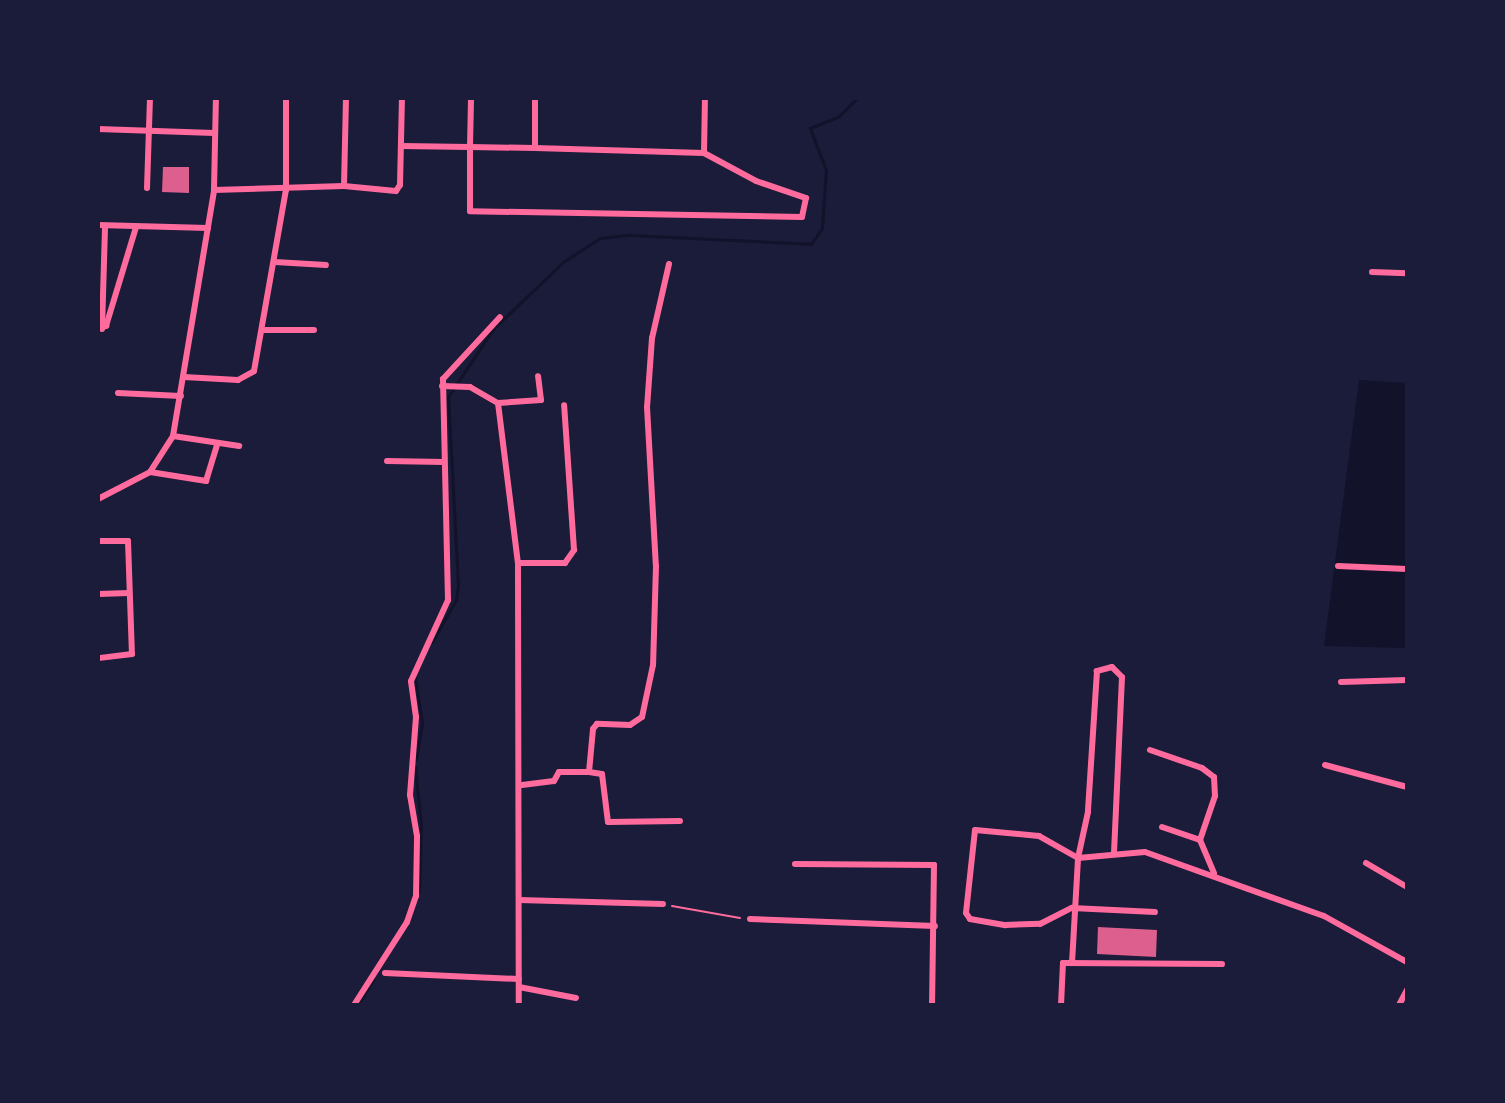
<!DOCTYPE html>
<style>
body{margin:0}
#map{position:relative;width:1505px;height:1103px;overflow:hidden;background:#1b1b3a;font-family:Mulish,sans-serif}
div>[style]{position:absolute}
.water>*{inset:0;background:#12122b}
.stream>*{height:3px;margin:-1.5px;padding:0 1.5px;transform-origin:1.5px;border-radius:1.5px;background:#12122b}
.building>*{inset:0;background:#dd5f8e}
.path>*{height:2px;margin:-1px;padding:0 1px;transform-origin:1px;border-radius:1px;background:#ff6b9d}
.minor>*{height:6px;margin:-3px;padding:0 3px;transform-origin:3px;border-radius:3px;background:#ff6b9d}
span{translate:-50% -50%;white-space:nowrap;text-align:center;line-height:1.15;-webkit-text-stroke:8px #1b1b3a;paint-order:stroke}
.frame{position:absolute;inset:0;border:100px solid #1b1b3a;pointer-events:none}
</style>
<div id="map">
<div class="water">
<i style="clip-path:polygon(1359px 380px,1407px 383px,1407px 648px,1324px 646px)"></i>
</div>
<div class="stream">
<i style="left:432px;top:642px;width:48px;rotate:-60.3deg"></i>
<i style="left:456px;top:600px;width:15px;rotate:-82deg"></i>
<i style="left:458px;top:585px;width:188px;rotate:-93deg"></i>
<i style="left:448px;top:397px;width:82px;rotate:-56.5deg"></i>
<i style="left:493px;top:329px;width:97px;rotate:-43.7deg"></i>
<i style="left:563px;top:262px;width:44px;rotate:-33deg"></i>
<i style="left:600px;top:238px;width:30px;rotate:-6deg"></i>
<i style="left:630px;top:235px;width:181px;rotate:2.8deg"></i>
<i style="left:811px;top:244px;width:19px;rotate:-55deg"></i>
<i style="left:822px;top:228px;width:58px;rotate:-86.1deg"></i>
<i style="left:826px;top:170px;width:45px;rotate:-110.9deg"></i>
<i style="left:810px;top:128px;width:31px;rotate:-22deg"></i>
<i style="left:839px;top:116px;width:25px;rotate:-45deg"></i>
<i style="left:415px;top:677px;width:47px;rotate:81.3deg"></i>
<i style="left:422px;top:723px;width:37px;rotate:99deg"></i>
<i style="left:415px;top:767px;width:58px;rotate:84.1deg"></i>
<i style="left:421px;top:825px;width:66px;rotate:91.7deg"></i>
<i style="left:359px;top:1002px;width:27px;rotate:-57deg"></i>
</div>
<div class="building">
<i style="clip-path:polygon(163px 167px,189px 167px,189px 193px,162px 192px)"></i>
<i style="clip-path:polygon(1098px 927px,1157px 930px,1156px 957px,1097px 954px)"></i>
</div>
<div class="path">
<i style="left:672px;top:906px;width:69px;rotate:10deg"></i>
</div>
<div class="minor">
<i style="left:535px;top:98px;width:50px;rotate:90deg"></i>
<i style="left:98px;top:129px;width:116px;rotate:2deg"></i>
<i style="left:401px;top:146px;width:69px;rotate:0.8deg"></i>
<i style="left:470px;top:147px;width:65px;rotate:0.9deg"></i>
<i style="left:535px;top:148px;width:169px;rotate:1.7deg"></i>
<i style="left:704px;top:153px;width:59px;rotate:28.3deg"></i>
<i style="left:756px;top:181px;width:53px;rotate:18.8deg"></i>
<i style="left:806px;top:198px;width:19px;rotate:102deg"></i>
<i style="left:802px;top:217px;width:332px;rotate:-179deg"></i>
<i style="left:470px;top:211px;width:64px;rotate:-90deg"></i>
<i style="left:470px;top:147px;width:49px;rotate:-88.8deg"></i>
<i style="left:704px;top:153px;width:55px;rotate:-89deg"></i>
<i style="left:344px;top:186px;width:88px;rotate:-88.7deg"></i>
<i style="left:147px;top:188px;width:90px;rotate:-88.1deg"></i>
<i style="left:214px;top:190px;width:130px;rotate:-1.8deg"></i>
<i style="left:344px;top:186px;width:52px;rotate:5.5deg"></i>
<i style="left:396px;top:191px;width:7px;rotate:-56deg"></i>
<i style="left:400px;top:185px;width:87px;rotate:-88.7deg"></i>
<i style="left:98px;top:225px;width:110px;rotate:1.6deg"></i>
<i style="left:275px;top:262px;width:51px;rotate:3.4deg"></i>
<i style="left:669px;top:264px;width:76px;rotate:102.9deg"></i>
<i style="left:652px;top:338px;width:69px;rotate:94.1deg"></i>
<i style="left:647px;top:407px;width:159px;rotate:86.8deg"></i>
<i style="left:656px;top:566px;width:99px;rotate:91.7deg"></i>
<i style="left:653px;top:665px;width:53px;rotate:101.9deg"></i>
<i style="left:642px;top:717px;width:14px;rotate:146deg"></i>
<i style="left:630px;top:725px;width:33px;rotate:-178deg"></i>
<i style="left:597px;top:724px;width:6px;rotate:129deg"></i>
<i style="left:593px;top:729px;width:43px;rotate:95.3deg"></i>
<i style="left:589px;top:772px;width:13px;rotate:9deg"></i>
<i style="left:602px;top:774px;width:48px;rotate:82.9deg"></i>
<i style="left:608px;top:822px;width:72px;rotate:-0.8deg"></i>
<i style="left:1372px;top:272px;width:35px;rotate:2deg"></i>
<i style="left:98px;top:329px;width:9px;rotate:-21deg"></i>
<i style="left:106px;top:326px;width:103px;rotate:-73.1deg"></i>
<i style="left:102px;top:329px;width:103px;rotate:-88.3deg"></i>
<i style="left:264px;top:330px;width:50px"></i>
<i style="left:184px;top:377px;width:54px;rotate:3.2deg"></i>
<i style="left:238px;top:380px;width:18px;rotate:-29deg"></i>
<i style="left:254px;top:371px;width:184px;rotate:-80deg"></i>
<i style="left:286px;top:190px;width:92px;rotate:-90deg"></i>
<i style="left:442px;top:386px;width:28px;rotate:2deg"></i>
<i style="left:470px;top:387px;width:32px;rotate:30deg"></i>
<i style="left:118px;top:393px;width:63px;rotate:2.7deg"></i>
<i style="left:498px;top:403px;width:161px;rotate:82.9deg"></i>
<i style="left:518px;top:563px;width:442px;rotate:89.9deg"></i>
<i style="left:498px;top:403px;width:43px;rotate:-4deg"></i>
<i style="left:541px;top:400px;width:24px;rotate:-97deg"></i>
<i style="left:173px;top:436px;width:67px;rotate:8.6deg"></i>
<i style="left:387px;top:461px;width:57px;rotate:1deg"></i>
<i style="left:150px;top:472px;width:57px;rotate:9.1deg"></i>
<i style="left:206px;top:481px;width:38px;rotate:-73deg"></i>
<i style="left:98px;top:499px;width:59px;rotate:-27.4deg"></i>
<i style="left:150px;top:472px;width:43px;rotate:-57.4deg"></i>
<i style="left:173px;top:436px;width:249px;rotate:-80.5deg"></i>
<i style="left:214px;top:190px;width:92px;rotate:-88.8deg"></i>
<i style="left:98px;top:541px;width:30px"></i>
<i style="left:128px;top:541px;width:113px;rotate:88deg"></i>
<i style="left:132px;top:654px;width:34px;rotate:173deg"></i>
<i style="left:518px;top:563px;width:47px"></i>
<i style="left:565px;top:563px;width:16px;rotate:-55deg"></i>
<i style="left:574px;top:550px;width:145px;rotate:-93.9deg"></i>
<i style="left:1338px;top:566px;width:69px;rotate:2.5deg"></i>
<i style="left:98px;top:594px;width:31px;rotate:-2deg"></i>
<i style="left:1341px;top:682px;width:66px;rotate:-1.7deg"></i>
<i style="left:1150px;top:750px;width:55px;rotate:19.1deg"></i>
<i style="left:1202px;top:768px;width:15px;rotate:37deg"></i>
<i style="left:1214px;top:777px;width:19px;rotate:87deg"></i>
<i style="left:1215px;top:796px;width:46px;rotate:108.8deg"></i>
<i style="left:1200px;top:840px;width:36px;rotate:67deg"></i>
<i style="left:1325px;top:765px;width:85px;rotate:15deg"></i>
<i style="left:522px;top:785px;width:32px;rotate:-7deg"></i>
<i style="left:554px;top:781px;width:10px;rotate:-61deg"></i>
<i style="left:559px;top:772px;width:30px"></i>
<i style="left:1162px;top:827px;width:40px;rotate:18.9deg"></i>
<i style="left:1114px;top:853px;width:176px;rotate:-87.4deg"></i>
<i style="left:1122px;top:677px;width:14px;rotate:-135deg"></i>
<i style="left:1112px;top:667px;width:16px;rotate:165deg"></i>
<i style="left:1097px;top:671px;width:141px;rotate:93.7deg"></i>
<i style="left:1088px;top:812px;width:47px;rotate:102.3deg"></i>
<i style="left:1078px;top:858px;width:45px;rotate:-150.6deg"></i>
<i style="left:1039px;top:836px;width:64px;rotate:-174.6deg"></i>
<i style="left:975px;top:830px;width:83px;rotate:96.2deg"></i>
<i style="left:966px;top:913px;width:7px;rotate:56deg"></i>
<i style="left:970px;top:919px;width:36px;rotate:10deg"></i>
<i style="left:1005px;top:925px;width:35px;rotate:-2deg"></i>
<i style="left:1040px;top:924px;width:36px;rotate:-27deg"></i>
<i style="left:1072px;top:908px;width:83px;rotate:2.8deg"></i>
<i style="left:1366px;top:863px;width:48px;rotate:30.3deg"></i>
<i style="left:795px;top:864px;width:139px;rotate:0.4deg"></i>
<i style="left:934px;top:865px;width:140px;rotate:90.8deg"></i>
<i style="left:519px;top:900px;width:144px;rotate:1.6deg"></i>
<i style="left:750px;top:919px;width:185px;rotate:2.2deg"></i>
<i style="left:1072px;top:963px;width:105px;rotate:-86.7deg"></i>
<i style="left:1078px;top:858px;width:67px;rotate:-5.1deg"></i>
<i style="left:1145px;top:852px;width:190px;rotate:19.7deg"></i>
<i style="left:1324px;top:916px;width:95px;rotate:29deg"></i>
<i style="left:385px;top:973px;width:134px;rotate:2.6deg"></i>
<i style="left:519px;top:987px;width:58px;rotate:10.9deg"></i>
<i style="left:354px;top:1005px;width:98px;rotate:-57.4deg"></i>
<i style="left:407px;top:922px;width:28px;rotate:-71deg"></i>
<i style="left:416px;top:896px;width:60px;rotate:-89deg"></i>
<i style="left:417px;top:836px;width:42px;rotate:-99.7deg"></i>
<i style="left:410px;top:795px;width:78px;rotate:-85.6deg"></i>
<i style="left:416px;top:717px;width:36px;rotate:-98deg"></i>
<i style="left:411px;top:681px;width:89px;rotate:-65.4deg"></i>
<i style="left:448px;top:600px;width:221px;rotate:-91.3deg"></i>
<i style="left:443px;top:379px;width:84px;rotate:-47.4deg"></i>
<i style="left:1061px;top:1005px;width:42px;rotate:-87.3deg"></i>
<i style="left:1063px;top:963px;width:159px;rotate:0.4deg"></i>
<i style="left:1399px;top:1005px;width:17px;rotate:-62deg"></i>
</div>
<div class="frame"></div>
</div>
